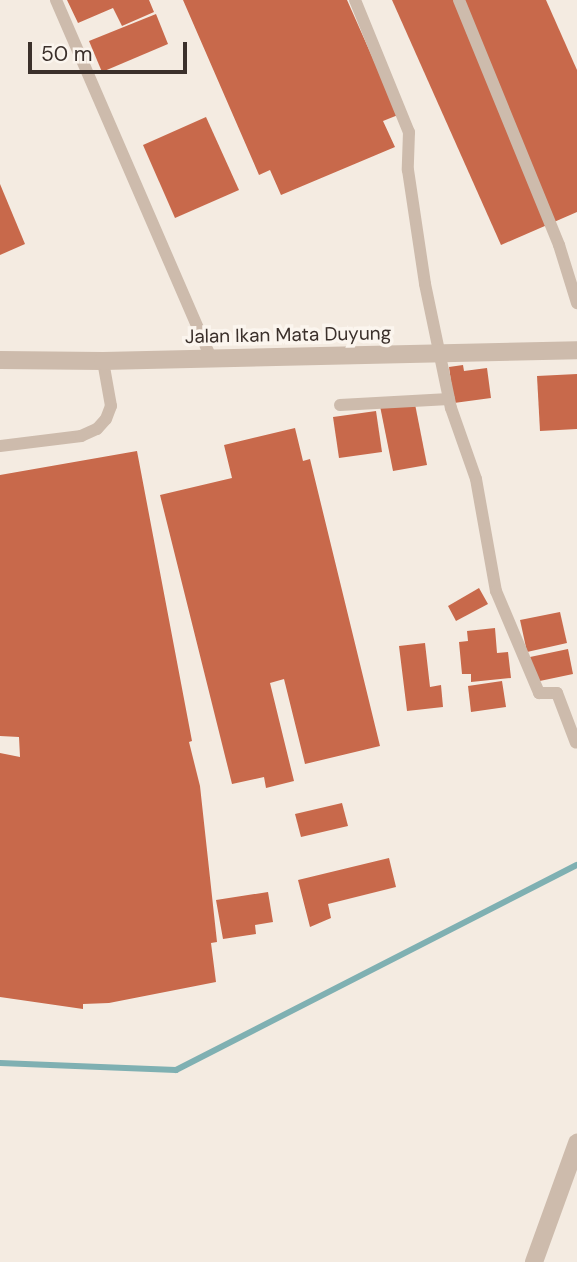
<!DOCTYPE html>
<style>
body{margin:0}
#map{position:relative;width:577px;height:1262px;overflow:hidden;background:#f4ebe1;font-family:"DM Sans",sans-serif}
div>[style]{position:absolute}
.stream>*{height:6px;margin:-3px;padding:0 3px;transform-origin:3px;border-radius:3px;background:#7fb0b2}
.building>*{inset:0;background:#c8694b}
.lane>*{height:12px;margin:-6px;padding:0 6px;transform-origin:6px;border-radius:6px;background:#cdbbac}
.street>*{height:18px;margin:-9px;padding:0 9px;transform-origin:9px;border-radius:9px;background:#cdbbac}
span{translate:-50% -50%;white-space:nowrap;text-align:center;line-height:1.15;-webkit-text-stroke:7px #fbf5ee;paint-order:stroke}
.street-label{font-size:19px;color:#3b302b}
.scale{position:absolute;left:28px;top:42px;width:159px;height:32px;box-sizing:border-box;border:4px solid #3b302b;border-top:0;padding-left:9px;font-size:21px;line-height:24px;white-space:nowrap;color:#3b302b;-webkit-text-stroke:5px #fbf5ee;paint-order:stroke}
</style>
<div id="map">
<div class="stream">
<i style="left:0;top:1063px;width:176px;rotate:2.3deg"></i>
<i style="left:176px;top:1070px;width:450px;rotate:-27.1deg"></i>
</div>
<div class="building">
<i style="clip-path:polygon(67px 0,149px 0,154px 12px,122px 26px,113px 8px,78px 23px)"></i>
<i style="clip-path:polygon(183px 0,347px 0,398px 115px,383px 121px,395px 147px,281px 195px,270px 170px,259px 175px)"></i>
<i style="clip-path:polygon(392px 0,546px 0,577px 70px,577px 212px,501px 245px)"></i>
<i style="clip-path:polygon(156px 14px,168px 44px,102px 72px,89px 41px)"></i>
<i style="clip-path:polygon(206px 117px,239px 190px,175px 218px,143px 145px)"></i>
<i style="clip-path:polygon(0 184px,25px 244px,0 255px)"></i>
<i style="clip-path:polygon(463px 365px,464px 371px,487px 368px,491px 398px,454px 403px,449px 367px)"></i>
<i style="clip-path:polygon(577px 374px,577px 429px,540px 431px,537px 376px)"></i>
<i style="clip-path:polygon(414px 399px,427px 465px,393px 471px,380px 406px)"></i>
<i style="clip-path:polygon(376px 411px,382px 452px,339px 458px,333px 417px)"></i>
<i style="clip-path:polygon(295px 428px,303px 461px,310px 459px,380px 746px,305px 764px,284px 679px,270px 683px,294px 781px,266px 788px,264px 777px,232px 784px,160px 495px,232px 478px,224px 445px)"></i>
<i style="clip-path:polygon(137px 451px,192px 741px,189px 742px,200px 786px,217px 942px,211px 943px,216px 982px,109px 1003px,83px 1004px,83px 1009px,0 997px,0 753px,20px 757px,19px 737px,0 736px,0 475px)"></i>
<i style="clip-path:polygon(479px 588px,488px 604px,456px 621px,448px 606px)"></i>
<i style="clip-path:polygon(560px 612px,567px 643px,527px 652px,520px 620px)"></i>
<i style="clip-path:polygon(495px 628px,497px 653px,508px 652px,511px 678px,471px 682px,471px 674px,462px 674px,459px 642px,468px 641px,467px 631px)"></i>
<i style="clip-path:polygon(425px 643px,430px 687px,441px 685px,443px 707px,407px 711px,399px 646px)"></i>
<i style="clip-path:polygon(568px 649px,573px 674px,535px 682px,530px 657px)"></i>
<i style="clip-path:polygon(502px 681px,506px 707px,471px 712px,468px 686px)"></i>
<i style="clip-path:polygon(342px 803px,348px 826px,301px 837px,295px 814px)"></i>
<i style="clip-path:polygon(389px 858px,396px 887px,328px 904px,331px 918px,310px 927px,298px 880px)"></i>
<i style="clip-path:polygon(268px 892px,273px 922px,255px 925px,256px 934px,223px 939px,216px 900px)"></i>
</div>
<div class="lane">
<i style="left:56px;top:0;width:390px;rotate:66.6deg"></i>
<i style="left:355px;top:0;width:143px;rotate:67.8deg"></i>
<i style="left:409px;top:132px;width:38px;rotate:92deg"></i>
<i style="left:408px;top:170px;width:115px;rotate:81.5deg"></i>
<i style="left:425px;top:284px;width:127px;rotate:78.2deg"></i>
<i style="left:451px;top:408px;width:75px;rotate:70.6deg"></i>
<i style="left:476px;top:479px;width:114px;rotate:79.9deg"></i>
<i style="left:496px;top:591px;width:111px;rotate:67.1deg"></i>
<i style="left:539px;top:693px;width:18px"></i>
<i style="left:557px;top:693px;width:53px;rotate:69.2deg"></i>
<i style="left:459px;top:0;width:265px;rotate:67.8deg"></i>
<i style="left:559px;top:245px;width:61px;rotate:72.8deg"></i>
<i style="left:340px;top:405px;width:109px;rotate:-3.2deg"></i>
<i style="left:0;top:446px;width:82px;rotate:-7deg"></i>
<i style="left:81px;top:436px;width:17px;rotate:-24deg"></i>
<i style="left:97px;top:429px;width:13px;rotate:-48deg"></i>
<i style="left:106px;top:419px;width:14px;rotate:-69deg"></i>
<i style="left:111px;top:406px;width:46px;rotate:-100.1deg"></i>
</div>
<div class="street">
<i style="left:0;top:360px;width:103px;rotate:0.6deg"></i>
<i style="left:103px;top:361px;width:474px;rotate:-1.3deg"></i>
<i style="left:534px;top:1262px;width:127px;rotate:-70.1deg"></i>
</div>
<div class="street-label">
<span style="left:288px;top:335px;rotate:-1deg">Jalan Ikan Mata Duyung</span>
</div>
<div class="scale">50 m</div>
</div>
